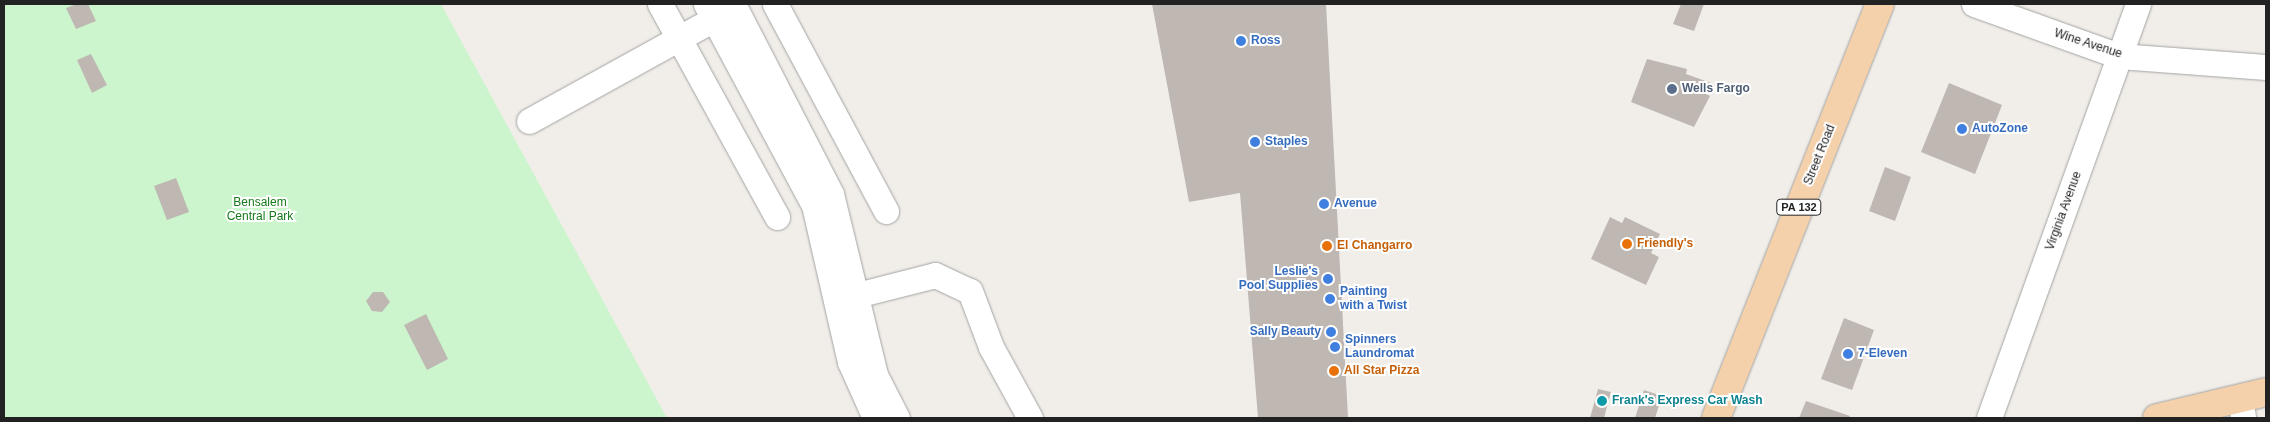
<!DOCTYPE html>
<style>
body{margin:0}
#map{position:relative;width:2270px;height:422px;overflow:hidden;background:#f1eee9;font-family:Arial,sans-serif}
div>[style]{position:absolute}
.park>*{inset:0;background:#ccf5cd}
.building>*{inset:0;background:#beb7b2}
.roads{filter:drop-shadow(0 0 1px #a3a3a3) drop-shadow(0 0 1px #a3a3a3)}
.minor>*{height:25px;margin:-12.5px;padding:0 12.5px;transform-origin:12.5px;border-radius:12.5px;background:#fff}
.major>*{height:28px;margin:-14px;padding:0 14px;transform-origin:14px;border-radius:14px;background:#f4d1ab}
.dots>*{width:14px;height:14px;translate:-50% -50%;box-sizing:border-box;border:2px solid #fff;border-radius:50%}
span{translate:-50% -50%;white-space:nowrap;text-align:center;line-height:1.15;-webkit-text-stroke:4px #fff;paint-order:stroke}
.shield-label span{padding:1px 4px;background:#fff;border:1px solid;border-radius:4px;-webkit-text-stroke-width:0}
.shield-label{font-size:11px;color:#222;font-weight:700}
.shop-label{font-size:12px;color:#366cbe;font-weight:700}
.left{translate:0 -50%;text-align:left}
.right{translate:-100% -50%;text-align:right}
.street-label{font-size:12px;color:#222}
.service-label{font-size:12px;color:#4e5e75;font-weight:700}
.park-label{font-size:12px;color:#16791a}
.food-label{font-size:12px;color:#c56008;font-weight:700}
.culture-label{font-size:12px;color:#0d838f;font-weight:700}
.frame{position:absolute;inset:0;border:5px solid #222;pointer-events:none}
</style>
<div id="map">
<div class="park">
<i style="clip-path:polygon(4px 4px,441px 4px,667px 418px,4px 418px)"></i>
</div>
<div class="building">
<i style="clip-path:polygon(77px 4px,88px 4px,96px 21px,76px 29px,66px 8px)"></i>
<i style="clip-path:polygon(1152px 4px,1326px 4px,1348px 418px,1258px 418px,1240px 193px,1189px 202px)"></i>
<i style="clip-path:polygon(1681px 4px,1704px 4px,1694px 31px,1673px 24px)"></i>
<i style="clip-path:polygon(91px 54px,107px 85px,92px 93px,77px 60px)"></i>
<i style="clip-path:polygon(1647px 59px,1687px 69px,1686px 74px,1711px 83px,1706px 94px,1710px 96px,1694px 127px,1631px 102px)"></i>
<i style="clip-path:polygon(1949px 83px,2002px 105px,1975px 174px,1921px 152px)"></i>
<i style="clip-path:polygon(1885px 167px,1911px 177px,1895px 221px,1869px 211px)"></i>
<i style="clip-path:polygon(176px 178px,189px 212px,167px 220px,154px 186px)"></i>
<i style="clip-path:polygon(1610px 217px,1622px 223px,1625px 217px,1660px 234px,1651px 253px,1659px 257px,1646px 285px,1591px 259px)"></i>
<i style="clip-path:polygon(373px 292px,383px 292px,390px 302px,382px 312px,372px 311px,366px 301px)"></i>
<i style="clip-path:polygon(426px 314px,448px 359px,427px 370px,404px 325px)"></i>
<i style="clip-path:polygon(1844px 318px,1874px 330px,1852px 390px,1821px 379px)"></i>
<i style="clip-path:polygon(1598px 389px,1611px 392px,1604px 418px,1590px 418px)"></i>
<i style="clip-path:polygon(1644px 390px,1662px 396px,1655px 418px,1635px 418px)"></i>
<i style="clip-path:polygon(1806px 401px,1850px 416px,1849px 418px,1799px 418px)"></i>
</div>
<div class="roads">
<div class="minor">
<i style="left:660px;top:4px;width:243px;rotate:61.2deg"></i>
<i style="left:706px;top:4px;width:228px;rotate:61.8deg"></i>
<i style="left:814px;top:205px;width:161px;rotate:77.1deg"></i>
<i style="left:850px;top:362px;width:61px;rotate:65.9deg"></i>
<i style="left:733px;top:4px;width:214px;rotate:62.7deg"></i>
<i style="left:831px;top:194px;width:186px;rotate:76.3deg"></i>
<i style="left:875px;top:375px;width:48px;rotate:62.9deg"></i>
<i style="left:775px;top:4px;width:235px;rotate:61.8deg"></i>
<i style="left:1974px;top:4px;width:154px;rotate:19.7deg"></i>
<i style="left:2119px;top:56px;width:147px;rotate:4.3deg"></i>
<i style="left:529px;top:121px;width:227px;rotate:-28.9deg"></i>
<i style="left:841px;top:299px;width:97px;rotate:-14.3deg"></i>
<i style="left:935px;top:275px;width:38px;rotate:25deg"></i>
<i style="left:970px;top:291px;width:60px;rotate:69.4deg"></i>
<i style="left:991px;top:347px;width:81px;rotate:61.2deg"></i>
<i style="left:2240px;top:398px;width:20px;rotate:81deg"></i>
<i style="left:1989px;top:418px;width:440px;rotate:-70.2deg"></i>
</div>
<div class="major">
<i style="left:1716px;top:418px;width:445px;rotate:-68.4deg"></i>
<i style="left:2157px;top:418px;width:112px;rotate:-13.4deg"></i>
</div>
</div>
<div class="dots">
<i style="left:1241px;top:41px;background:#3f7fe0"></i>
<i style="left:1672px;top:89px;background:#5c6f8a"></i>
<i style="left:1962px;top:129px;background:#3f7fe0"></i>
<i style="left:1255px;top:142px;background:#3f7fe0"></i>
<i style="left:1324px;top:204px;background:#3f7fe0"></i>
<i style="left:1627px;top:244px;background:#e8710a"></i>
<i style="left:1327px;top:246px;background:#e8710a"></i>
<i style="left:1328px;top:279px;background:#3f7fe0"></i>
<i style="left:1330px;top:299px;background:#3f7fe0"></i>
<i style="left:1331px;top:332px;background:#3f7fe0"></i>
<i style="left:1335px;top:347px;background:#3f7fe0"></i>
<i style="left:1848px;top:354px;background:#3f7fe0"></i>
<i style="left:1334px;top:371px;background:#e8710a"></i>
<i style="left:1602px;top:401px;background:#0f9aa8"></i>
</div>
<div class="shield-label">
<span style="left:1799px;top:207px">PA 132</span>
</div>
<div class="shop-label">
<span class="left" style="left:1251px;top:41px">Ross</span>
<span class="left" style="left:1972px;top:129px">AutoZone</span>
<span class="left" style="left:1265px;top:142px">Staples</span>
<span class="left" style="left:1334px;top:204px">Avenue</span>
<span class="right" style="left:1318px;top:279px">Leslie's<br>Pool Supplies</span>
<span class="left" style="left:1340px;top:299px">Painting<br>with a Twist</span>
<span class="right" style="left:1321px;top:332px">Sally Beauty</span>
<span class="left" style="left:1345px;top:347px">Spinners<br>Laundromat</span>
<span class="left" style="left:1858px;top:354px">7-Eleven</span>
</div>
<div class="street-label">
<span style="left:2088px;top:44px;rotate:18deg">Wine Avenue</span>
<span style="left:1820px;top:155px;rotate:-68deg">Street Road</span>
<span style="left:2064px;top:211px;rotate:-70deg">Virginia Avenue</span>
</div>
<div class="service-label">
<span class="left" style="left:1682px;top:89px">Wells Fargo</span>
</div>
<div class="park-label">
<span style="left:260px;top:210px">Bensalem<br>Central Park</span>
</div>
<div class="food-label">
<span class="left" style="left:1637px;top:244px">Friendly's</span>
<span class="left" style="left:1337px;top:246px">El Changarro</span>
<span class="left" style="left:1344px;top:371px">All Star Pizza</span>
</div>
<div class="culture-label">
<span class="left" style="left:1612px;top:401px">Frank's Express Car Wash</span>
</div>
<div class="frame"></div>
</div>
